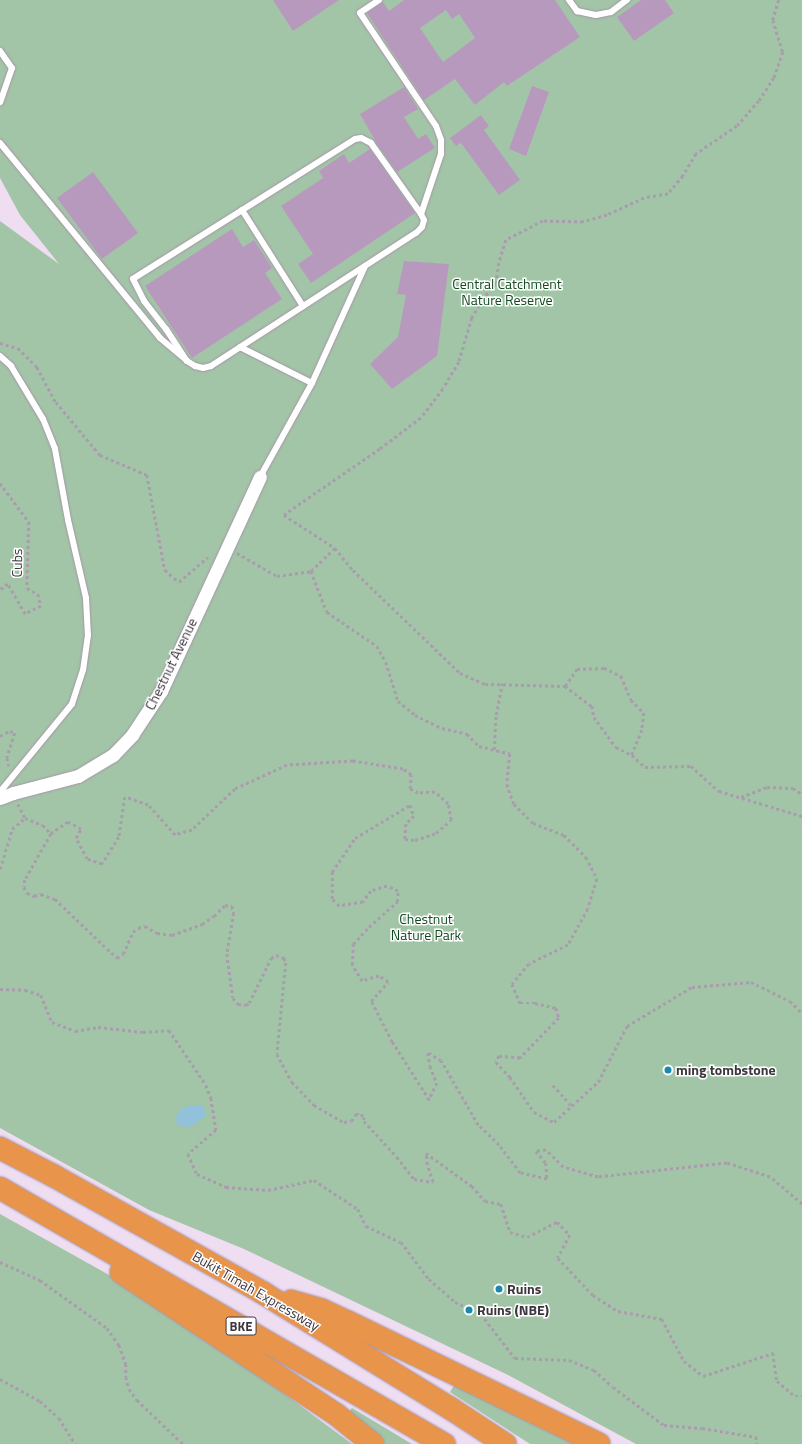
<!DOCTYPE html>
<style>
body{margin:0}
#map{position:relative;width:802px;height:1444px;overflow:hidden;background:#efddf2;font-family:"Titillium Web",sans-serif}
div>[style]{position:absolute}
.green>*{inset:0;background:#a3c5a7}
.water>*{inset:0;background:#92c1dc}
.building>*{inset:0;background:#b899be}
.path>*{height:2.5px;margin-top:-1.25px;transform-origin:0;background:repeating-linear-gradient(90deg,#a99cac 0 3px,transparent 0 6px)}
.roads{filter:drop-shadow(0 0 1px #a696a9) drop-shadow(0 0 1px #a696a9)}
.lane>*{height:6px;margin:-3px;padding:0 3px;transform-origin:3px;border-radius:3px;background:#fff}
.street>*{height:13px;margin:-6.5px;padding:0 6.5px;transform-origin:6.5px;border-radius:6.5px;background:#fff}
.highway>*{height:22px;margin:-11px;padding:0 11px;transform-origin:11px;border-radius:11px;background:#e8944b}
.dots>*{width:11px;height:11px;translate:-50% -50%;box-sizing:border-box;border:2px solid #fff;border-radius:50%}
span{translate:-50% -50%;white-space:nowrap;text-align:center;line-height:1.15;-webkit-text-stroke:3px #fff;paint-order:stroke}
.shield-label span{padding:1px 3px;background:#fff;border:1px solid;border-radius:3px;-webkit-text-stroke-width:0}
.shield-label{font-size:13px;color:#3d363e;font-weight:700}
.park-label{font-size:14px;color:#114a1f}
.street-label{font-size:14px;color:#3d363e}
.poi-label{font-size:14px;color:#3d363e;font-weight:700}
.left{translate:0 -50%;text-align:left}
</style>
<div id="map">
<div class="green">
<i style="clip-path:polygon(0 0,802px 0,802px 1444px,636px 1444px,508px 1375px,244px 1249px,149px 1210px,0 1128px,0 221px,59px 264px,20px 215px,0 178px)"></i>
<i style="clip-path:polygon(0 1214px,111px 1276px,235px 1357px,352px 1444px,0 1444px)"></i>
<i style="clip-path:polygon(455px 1384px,575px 1444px,530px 1444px,450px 1392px)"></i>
<i style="clip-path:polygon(352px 1408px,412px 1444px,385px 1444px,347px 1414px)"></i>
</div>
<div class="water">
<i style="clip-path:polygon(192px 1105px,203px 1105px,206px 1116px,190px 1127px,177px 1125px,176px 1116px,181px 1109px)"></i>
</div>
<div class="building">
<i style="clip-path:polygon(273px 0,339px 0,293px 31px)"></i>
<i style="clip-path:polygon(evenodd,404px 0,555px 0,580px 37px,507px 86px,504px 82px,475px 105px,455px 79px,424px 100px,367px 13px,383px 2px,389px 11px,404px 0,446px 10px,452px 19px,459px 14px,475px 38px,443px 62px,420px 28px,446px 10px)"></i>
<i style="clip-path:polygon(641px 0,665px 0,674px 13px,634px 41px,617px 17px)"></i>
<i style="clip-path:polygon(532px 86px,549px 92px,526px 156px,509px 149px)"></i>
<i style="clip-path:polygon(404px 87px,418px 109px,404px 117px,418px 139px,426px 134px,435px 148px,397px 172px,377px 144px,360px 114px)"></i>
<i style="clip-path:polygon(481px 115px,489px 126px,484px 130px,520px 180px,499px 195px,461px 143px,456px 146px,450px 138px)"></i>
<i style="clip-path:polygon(370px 149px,415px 213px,311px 283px,298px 264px,313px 254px,281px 206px,323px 178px,319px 171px,344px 154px,349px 163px)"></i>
<i style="clip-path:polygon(93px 172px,138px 233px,102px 259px,57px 198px)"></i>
<i style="clip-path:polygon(232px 229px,243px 247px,254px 240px,272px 268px,265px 273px,282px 299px,192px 358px,145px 286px)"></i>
<i style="clip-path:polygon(404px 261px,449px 264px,437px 356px,392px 389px,370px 364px,398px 337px,406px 295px,397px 294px)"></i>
</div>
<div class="path">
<i style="left:779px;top:0;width:21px;rotate:107deg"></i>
<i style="left:773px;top:20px;width:34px;rotate:73deg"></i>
<i style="left:783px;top:52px;width:28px;rotate:109deg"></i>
<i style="left:774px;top:78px;width:27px;rotate:123deg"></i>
<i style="left:759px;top:101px;width:33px;rotate:131deg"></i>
<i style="left:737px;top:126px;width:50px;rotate:145.7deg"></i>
<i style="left:696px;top:154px;width:26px;rotate:121deg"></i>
<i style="left:683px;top:176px;width:23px;rotate:130deg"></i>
<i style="left:668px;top:194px;width:24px;rotate:171deg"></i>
<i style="left:644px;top:198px;width:41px;rotate:155.3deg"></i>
<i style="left:607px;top:215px;width:25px;rotate:164deg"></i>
<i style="left:583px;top:222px;width:40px;rotate:-178.6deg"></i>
<i style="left:543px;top:221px;width:42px;rotate:152.8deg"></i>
<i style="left:506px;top:240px;width:24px;rotate:107deg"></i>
<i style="left:499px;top:263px;width:21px;rotate:98deg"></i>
<i style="left:496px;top:284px;width:21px;rotate:131deg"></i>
<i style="left:482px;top:300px;width:21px;rotate:119deg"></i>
<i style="left:472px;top:318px;width:46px;rotate:106.5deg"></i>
<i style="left:459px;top:362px;width:31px;rotate:121deg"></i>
<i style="left:443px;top:389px;width:36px;rotate:127deg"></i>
<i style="left:421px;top:418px;width:51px;rotate:142.9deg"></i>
<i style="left:380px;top:449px;width:116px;rotate:145.5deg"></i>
<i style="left:284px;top:515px;width:61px;rotate:32.9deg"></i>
<i style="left:335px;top:548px;width:28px;rotate:51deg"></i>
<i style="left:353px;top:570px;width:149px;rotate:43.9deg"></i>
<i style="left:460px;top:673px;width:27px;rotate:24deg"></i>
<i style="left:485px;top:684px;width:80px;rotate:1.4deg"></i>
<i style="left:565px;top:686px;width:34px;rotate:37deg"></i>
<i style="left:592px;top:706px;width:11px;rotate:80deg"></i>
<i style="left:594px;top:717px;width:37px;rotate:54deg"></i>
<i style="left:616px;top:747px;width:18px;rotate:27deg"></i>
<i style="left:632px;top:755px;width:18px;rotate:43deg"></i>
<i style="left:645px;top:767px;width:46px;rotate:-1.2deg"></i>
<i style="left:691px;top:766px;width:38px;rotate:42deg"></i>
<i style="left:719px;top:791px;width:87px;rotate:16.8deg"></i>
<i style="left:0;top:343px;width:19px;rotate:16deg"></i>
<i style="left:18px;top:348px;width:27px;rotate:45deg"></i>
<i style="left:37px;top:367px;width:40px;rotate:62deg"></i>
<i style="left:56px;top:402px;width:69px;rotate:50.3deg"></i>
<i style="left:100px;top:455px;width:51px;rotate:23.1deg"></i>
<i style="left:147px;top:475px;width:97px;rotate:79.3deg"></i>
<i style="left:165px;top:570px;width:18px;rotate:41deg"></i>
<i style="left:179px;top:582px;width:38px;rotate:-41deg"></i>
<i style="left:0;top:483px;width:49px;rotate:53.4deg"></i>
<i style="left:29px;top:522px;width:66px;rotate:91.7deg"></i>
<i style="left:27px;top:588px;width:13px;rotate:29deg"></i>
<i style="left:38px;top:594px;width:12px;rotate:76deg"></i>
<i style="left:41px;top:606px;width:18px;rotate:153deg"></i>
<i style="left:25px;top:614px;width:34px;rotate:-120deg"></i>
<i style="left:8px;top:584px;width:10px;rotate:143deg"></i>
<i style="left:237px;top:553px;width:46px;rotate:29.9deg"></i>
<i style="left:277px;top:576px;width:34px;rotate:-8deg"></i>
<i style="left:311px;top:571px;width:44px;rotate:68.7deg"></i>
<i style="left:327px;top:612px;width:60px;rotate:34.2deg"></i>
<i style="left:377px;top:646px;width:18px;rotate:61deg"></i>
<i style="left:386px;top:662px;width:41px;rotate:72.9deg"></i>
<i style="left:398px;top:701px;width:22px;rotate:39deg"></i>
<i style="left:415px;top:715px;width:30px;rotate:26deg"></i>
<i style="left:442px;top:728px;width:26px;rotate:13deg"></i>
<i style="left:467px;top:734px;width:17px;rotate:45deg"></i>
<i style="left:479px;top:746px;width:32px;rotate:14deg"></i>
<i style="left:510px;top:754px;width:30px;rotate:96deg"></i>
<i style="left:507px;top:784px;width:21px;rotate:71deg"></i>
<i style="left:514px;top:804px;width:27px;rotate:45deg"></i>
<i style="left:533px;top:823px;width:33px;rotate:21deg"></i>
<i style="left:564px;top:835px;width:31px;rotate:45deg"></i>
<i style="left:586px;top:857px;width:25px;rotate:63deg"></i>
<i style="left:597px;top:879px;width:31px;rotate:107deg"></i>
<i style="left:588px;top:909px;width:41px;rotate:119.1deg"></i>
<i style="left:568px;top:945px;width:43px;rotate:154deg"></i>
<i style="left:529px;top:964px;width:26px;rotate:130deg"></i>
<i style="left:512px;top:984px;width:21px;rotate:67deg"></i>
<i style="left:520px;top:1003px;width:15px"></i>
<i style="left:535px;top:1003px;width:22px;rotate:13deg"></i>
<i style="left:556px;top:1008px;width:10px;rotate:73deg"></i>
<i style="left:559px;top:1018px;width:56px;rotate:134.3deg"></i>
<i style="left:520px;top:1058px;width:21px;rotate:-175deg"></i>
<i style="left:499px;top:1056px;width:7px;rotate:117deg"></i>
<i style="left:496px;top:1062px;width:21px;rotate:47deg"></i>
<i style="left:510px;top:1077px;width:42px;rotate:55.6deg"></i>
<i style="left:534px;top:1112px;width:22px;rotate:27deg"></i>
<i style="left:554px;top:1122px;width:59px;rotate:-42.3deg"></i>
<i style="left:598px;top:1082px;width:63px;rotate:-62.6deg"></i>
<i style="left:627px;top:1026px;width:76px;rotate:-31deg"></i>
<i style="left:692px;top:987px;width:59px;rotate:-4.8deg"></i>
<i style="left:751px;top:982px;width:43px;rotate:26deg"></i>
<i style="left:790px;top:1001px;width:17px;rotate:45deg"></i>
<i style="left:311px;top:571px;width:33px;rotate:-44deg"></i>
<i style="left:565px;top:686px;width:21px;rotate:-55deg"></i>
<i style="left:577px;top:669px;width:27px;rotate:-2deg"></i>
<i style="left:604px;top:668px;width:19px;rotate:25deg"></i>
<i style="left:621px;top:676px;width:26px;rotate:67deg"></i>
<i style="left:631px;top:700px;width:18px;rotate:45deg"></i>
<i style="left:644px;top:713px;width:17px;rotate:97deg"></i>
<i style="left:642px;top:730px;width:27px;rotate:112deg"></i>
<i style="left:0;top:736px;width:11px;rotate:-27deg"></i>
<i style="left:10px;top:731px;width:5px;rotate:22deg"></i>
<i style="left:15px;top:733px;width:26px;rotate:108deg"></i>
<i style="left:7px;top:758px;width:8px;rotate:76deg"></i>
<i style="left:494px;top:750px;width:35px;rotate:-87deg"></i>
<i style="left:496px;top:715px;width:32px;rotate:-79deg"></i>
<i style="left:741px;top:797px;width:28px;rotate:-21deg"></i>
<i style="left:767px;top:787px;width:26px;rotate:2deg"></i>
<i style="left:793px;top:788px;width:11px;rotate:34deg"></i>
<i style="left:18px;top:804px;width:16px;rotate:63deg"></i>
<i style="left:25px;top:818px;width:19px;rotate:21deg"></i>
<i style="left:43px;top:825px;width:12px;rotate:48deg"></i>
<i style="left:0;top:869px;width:42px;rotate:-73.3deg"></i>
<i style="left:12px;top:829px;width:17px;rotate:-40deg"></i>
<i style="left:0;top:989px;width:25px;rotate:2deg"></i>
<i style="left:25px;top:990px;width:17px;rotate:17deg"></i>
<i style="left:41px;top:995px;width:29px;rotate:68deg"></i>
<i style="left:52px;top:1022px;width:25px;rotate:21deg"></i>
<i style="left:75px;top:1031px;width:23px;rotate:-10deg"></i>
<i style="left:98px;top:1027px;width:45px;rotate:6.3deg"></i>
<i style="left:143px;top:1032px;width:26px;rotate:-4deg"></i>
<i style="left:169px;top:1030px;width:66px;rotate:56.1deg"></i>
<i style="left:206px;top:1085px;width:14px;rotate:69deg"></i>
<i style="left:211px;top:1098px;width:32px;rotate:81deg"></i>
<i style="left:216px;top:1130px;width:37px;rotate:139deg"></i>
<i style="left:188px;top:1154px;width:22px;rotate:66deg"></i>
<i style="left:197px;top:1174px;width:32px;rotate:24deg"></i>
<i style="left:226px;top:1187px;width:42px;rotate:4.1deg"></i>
<i style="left:268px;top:1190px;width:47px;rotate:-12.3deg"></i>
<i style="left:314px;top:1180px;width:53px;rotate:33.4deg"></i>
<i style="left:358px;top:1209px;width:19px;rotate:65deg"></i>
<i style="left:366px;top:1226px;width:38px;rotate:25deg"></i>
<i style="left:401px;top:1242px;width:46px;rotate:52.9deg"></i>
<i style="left:429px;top:1279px;width:35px;rotate:41deg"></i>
<i style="left:455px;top:1302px;width:29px;rotate:25deg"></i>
<i style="left:481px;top:1314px;width:56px;rotate:52.3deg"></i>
<i style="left:515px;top:1358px;width:54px;rotate:2.1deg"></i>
<i style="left:569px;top:1360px;width:27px;rotate:22deg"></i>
<i style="left:594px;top:1370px;width:25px;rotate:42deg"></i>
<i style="left:613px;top:1387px;width:64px;rotate:36.7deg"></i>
<i style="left:664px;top:1425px;width:38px;rotate:5deg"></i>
<i style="left:702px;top:1428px;width:55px;rotate:9.5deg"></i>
<i style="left:756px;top:1437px;width:7px;rotate:82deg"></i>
<i style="left:553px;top:1085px;width:27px;rotate:48deg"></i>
<i style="left:802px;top:1204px;width:42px;rotate:-139.8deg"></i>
<i style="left:770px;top:1177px;width:45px;rotate:-162deg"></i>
<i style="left:727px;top:1163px;width:130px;rotate:173.8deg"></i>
<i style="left:598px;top:1177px;width:36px;rotate:-164deg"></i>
<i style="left:563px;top:1167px;width:24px;rotate:-135deg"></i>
<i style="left:546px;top:1150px;width:10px;rotate:174deg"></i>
<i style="left:536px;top:1151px;width:16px;rotate:50deg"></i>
<i style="left:546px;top:1163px;width:16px;rotate:86deg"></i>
<i style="left:547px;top:1179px;width:28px;rotate:-167deg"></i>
<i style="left:520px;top:1173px;width:35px;rotate:-127deg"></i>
<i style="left:499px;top:1145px;width:29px;rotate:-136deg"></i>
<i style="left:478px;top:1125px;width:74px;rotate:-120deg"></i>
<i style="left:441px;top:1061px;width:15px;rotate:-148deg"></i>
<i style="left:428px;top:1053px;width:13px;rotate:81deg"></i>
<i style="left:430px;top:1066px;width:18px;rotate:68deg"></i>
<i style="left:437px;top:1083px;width:19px;rotate:115deg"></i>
<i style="left:429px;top:1100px;width:69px;rotate:-122.5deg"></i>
<i style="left:392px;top:1042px;width:46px;rotate:-117.1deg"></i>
<i style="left:371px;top:1001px;width:25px;rotate:-48deg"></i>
<i style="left:388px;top:982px;width:11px;rotate:-146deg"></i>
<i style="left:379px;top:976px;width:18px;rotate:164deg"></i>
<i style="left:362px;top:981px;width:19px;rotate:-122deg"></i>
<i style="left:352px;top:965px;width:21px;rotate:-87deg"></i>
<i style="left:353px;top:944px;width:23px;rotate:-47deg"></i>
<i style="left:369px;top:927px;width:38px;rotate:-42deg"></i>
<i style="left:397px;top:902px;width:11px;rotate:-85deg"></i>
<i style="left:398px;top:891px;width:12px;rotate:-156deg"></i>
<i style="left:387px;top:886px;width:17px;rotate:163deg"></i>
<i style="left:371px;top:891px;width:14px;rotate:126deg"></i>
<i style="left:363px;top:902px;width:24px;rotate:171deg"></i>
<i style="left:339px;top:906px;width:10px;rotate:-135deg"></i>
<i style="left:332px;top:899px;width:27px;rotate:-90deg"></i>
<i style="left:332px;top:872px;width:41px;rotate:-55.9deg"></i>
<i style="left:355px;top:838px;width:64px;rotate:-31deg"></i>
<i style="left:410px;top:805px;width:12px;rotate:70deg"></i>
<i style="left:414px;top:816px;width:11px;rotate:135deg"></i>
<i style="left:406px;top:824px;width:15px;rotate:94deg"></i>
<i style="left:405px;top:839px;width:10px;rotate:6deg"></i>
<i style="left:415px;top:840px;width:22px;rotate:-18deg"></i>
<i style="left:436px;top:833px;width:20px;rotate:-41deg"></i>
<i style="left:451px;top:820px;width:16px;rotate:-101deg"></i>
<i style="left:448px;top:804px;width:18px;rotate:-137deg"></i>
<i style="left:435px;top:792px;width:17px;rotate:177deg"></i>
<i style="left:418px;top:793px;width:9px;rotate:-153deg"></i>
<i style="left:410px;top:789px;width:14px;rotate:-86deg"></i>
<i style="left:411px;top:775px;width:10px;rotate:-143deg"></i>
<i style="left:403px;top:769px;width:51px;rotate:-170.9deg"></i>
<i style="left:353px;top:761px;width:66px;rotate:176.5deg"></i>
<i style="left:287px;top:765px;width:57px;rotate:155.2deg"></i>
<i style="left:235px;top:789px;width:59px;rotate:136.4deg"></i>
<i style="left:192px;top:830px;width:18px;rotate:164deg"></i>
<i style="left:175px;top:835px;width:40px;rotate:-132deg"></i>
<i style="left:148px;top:805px;width:24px;rotate:-161deg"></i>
<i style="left:125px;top:797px;width:40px;rotate:98.5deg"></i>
<i style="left:119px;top:837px;width:32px;rotate:122deg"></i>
<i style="left:102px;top:864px;width:16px;rotate:-162deg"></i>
<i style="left:87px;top:859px;width:24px;rotate:-118deg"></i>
<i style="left:76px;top:838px;width:10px;rotate:-61deg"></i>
<i style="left:81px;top:829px;width:15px;rotate:-152deg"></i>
<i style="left:68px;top:822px;width:21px;rotate:145deg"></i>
<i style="left:51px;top:834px;width:53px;rotate:119.5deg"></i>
<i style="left:25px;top:880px;width:7px;rotate:98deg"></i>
<i style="left:24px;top:887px;width:7px;rotate:63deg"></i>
<i style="left:27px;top:893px;width:8px;rotate:23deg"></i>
<i style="left:34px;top:896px;width:7px;rotate:-16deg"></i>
<i style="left:41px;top:894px;width:15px;rotate:20deg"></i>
<i style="left:55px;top:899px;width:86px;rotate:43.6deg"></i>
<i style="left:117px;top:958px;width:7px;rotate:-34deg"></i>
<i style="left:123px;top:954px;width:24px;rotate:-66deg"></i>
<i style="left:133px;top:932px;width:6px;rotate:-39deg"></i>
<i style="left:138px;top:928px;width:7px;rotate:-16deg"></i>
<i style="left:145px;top:926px;width:14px;rotate:30deg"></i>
<i style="left:157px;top:933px;width:15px;rotate:8deg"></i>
<i style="left:172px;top:935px;width:32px;rotate:-20deg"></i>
<i style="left:202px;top:924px;width:14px;rotate:-34deg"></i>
<i style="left:214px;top:916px;width:16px;rotate:-45deg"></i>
<i style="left:225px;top:905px;width:7px;rotate:8deg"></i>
<i style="left:232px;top:906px;width:7px;rotate:74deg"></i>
<i style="left:234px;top:913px;width:42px;rotate:99.7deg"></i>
<i style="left:227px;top:954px;width:44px;rotate:82.2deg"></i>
<i style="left:233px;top:998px;width:8px;rotate:50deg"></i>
<i style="left:238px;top:1004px;width:8px;rotate:7deg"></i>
<i style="left:246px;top:1005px;width:4px;rotate:-34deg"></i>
<i style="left:249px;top:1003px;width:50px;rotate:-63.9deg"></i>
<i style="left:271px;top:958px;width:6px;rotate:-31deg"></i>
<i style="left:276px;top:955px;width:9px;rotate:21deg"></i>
<i style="left:284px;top:958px;width:5px;rotate:68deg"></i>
<i style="left:286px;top:963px;width:91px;rotate:95.6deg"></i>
<i style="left:277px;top:1054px;width:32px;rotate:62deg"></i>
<i style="left:292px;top:1082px;width:32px;rotate:46deg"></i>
<i style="left:314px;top:1105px;width:34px;rotate:30deg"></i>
<i style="left:344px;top:1122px;width:7px;rotate:-8deg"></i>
<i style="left:351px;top:1121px;width:9px;rotate:-54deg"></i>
<i style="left:356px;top:1114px;width:5px"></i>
<i style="left:361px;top:1114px;width:4px;rotate:45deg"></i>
<i style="left:364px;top:1117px;width:4px;rotate:90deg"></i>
<i style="left:364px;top:1121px;width:49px;rotate:47.5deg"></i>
<i style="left:397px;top:1157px;width:28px;rotate:52deg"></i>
<i style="left:414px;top:1179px;width:19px;rotate:9deg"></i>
<i style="left:433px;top:1182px;width:18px;rotate:-109deg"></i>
<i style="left:427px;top:1165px;width:12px;rotate:-95deg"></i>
<i style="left:426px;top:1153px;width:57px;rotate:35.7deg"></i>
<i style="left:472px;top:1186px;width:20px;rotate:49deg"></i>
<i style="left:485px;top:1201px;width:16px;rotate:11deg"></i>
<i style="left:501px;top:1204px;width:29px;rotate:72deg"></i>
<i style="left:510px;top:1232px;width:18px;rotate:16deg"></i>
<i style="left:527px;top:1237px;width:34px;rotate:-27deg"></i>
<i style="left:557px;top:1222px;width:18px;rotate:45deg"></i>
<i style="left:570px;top:1235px;width:26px;rotate:118deg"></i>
<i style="left:558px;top:1258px;width:51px;rotate:46.6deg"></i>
<i style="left:593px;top:1295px;width:30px;rotate:33deg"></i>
<i style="left:618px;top:1311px;width:45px;rotate:10.3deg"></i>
<i style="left:662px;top:1319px;width:47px;rotate:62.4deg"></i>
<i style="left:684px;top:1361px;width:24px;rotate:38deg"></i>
<i style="left:703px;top:1376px;width:74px;rotate:-18.2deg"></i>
<i style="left:773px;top:1353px;width:28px;rotate:82deg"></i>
<i style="left:777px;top:1381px;width:23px;rotate:40deg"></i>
<i style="left:795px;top:1396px;width:7px"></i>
<i style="left:0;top:1262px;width:44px;rotate:24.2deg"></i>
<i style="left:40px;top:1280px;width:82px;rotate:35.6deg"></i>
<i style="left:107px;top:1328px;width:21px;rotate:55deg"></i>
<i style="left:119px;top:1345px;width:20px;rotate:70deg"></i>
<i style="left:126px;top:1364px;width:13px;rotate:90deg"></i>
<i style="left:126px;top:1377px;width:12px;rotate:76deg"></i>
<i style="left:129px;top:1389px;width:14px;rotate:54deg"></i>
<i style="left:137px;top:1400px;width:64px;rotate:43.7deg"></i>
<i style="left:0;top:1379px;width:46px;rotate:28.8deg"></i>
<i style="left:40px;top:1401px;width:25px;rotate:42deg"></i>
<i style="left:59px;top:1418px;width:31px;rotate:58deg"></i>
</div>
<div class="roads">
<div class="lane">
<i style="left:379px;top:0;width:23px;rotate:146deg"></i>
<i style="left:360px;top:13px;width:136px;rotate:56.1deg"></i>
<i style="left:436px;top:126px;width:15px;rotate:70deg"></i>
<i style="left:441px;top:140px;width:14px;rotate:90deg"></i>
<i style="left:441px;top:154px;width:63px;rotate:108.4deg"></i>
<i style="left:569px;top:0;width:14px;rotate:54deg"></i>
<i style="left:577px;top:11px;width:19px;rotate:12deg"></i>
<i style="left:596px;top:15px;width:15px;rotate:-11deg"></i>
<i style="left:611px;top:12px;width:20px;rotate:-37deg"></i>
<i style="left:0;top:51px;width:21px;rotate:55deg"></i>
<i style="left:12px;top:68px;width:36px;rotate:109deg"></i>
<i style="left:0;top:143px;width:252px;rotate:50.6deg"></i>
<i style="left:160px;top:338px;width:35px;rotate:40deg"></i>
<i style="left:187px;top:361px;width:9px;rotate:32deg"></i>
<i style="left:195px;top:366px;width:8px;rotate:14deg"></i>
<i style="left:203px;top:368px;width:8px;rotate:-14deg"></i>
<i style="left:211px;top:366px;width:244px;rotate:-33deg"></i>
<i style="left:416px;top:233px;width:8px;rotate:-45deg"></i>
<i style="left:422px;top:227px;width:7px;rotate:-74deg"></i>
<i style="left:424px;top:220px;width:7px;rotate:-117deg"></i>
<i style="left:421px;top:214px;width:87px;rotate:-125.2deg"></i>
<i style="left:371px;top:143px;width:11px;rotate:-153deg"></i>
<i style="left:361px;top:138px;width:6px;rotate:171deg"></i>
<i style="left:355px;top:139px;width:262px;rotate:147.8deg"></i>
<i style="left:133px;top:279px;width:25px;rotate:63deg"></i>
<i style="left:144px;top:301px;width:36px;rotate:52deg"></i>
<i style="left:166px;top:329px;width:38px;rotate:57deg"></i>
<i style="left:242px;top:210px;width:114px;rotate:57.6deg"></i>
<i style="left:240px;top:347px;width:80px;rotate:26.6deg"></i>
<i style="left:0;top:356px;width:15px;rotate:42deg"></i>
<i style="left:11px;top:366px;width:62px;rotate:58.9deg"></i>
<i style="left:43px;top:419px;width:32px;rotate:68deg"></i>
<i style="left:55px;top:449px;width:72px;rotate:79.6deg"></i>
<i style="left:68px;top:520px;width:80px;rotate:77deg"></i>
<i style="left:86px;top:598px;width:37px;rotate:87deg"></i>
<i style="left:88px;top:635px;width:35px;rotate:98deg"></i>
<i style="left:83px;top:670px;width:36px;rotate:108deg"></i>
<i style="left:72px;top:704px;width:114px;rotate:129.3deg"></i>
<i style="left:260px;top:477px;width:107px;rotate:-61deg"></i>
<i style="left:312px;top:383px;width:128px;rotate:-65.6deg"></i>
</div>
<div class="street">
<i style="left:0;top:798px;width:14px;rotate:-21deg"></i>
<i style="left:13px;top:793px;width:67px;rotate:-14.7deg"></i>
<i style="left:78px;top:776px;width:41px;rotate:-31deg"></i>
<i style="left:113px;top:755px;width:28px;rotate:-46deg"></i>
<i style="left:132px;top:735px;width:53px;rotate:-56.6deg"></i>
<i style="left:161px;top:691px;width:236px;rotate:-65.2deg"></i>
</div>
<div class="highway">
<i style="left:0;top:1148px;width:61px;rotate:27.4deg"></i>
<i style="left:54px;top:1176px;width:240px;rotate:29.2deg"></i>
<i style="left:263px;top:1293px;width:220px;rotate:31.6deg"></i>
<i style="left:450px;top:1408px;width:66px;rotate:33.2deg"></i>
<i style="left:0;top:1188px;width:513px;rotate:29.97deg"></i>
<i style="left:121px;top:1272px;width:259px;rotate:33.5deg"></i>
<i style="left:337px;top:1415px;width:46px;rotate:38.9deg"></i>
<i style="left:291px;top:1301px;width:32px;rotate:16deg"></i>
<i style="left:322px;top:1310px;width:29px;rotate:25deg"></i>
<i style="left:348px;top:1322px;width:279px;rotate:25.9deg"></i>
</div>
</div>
<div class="dots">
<i style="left:668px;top:1070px;background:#1989af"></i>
<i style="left:499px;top:1289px;background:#1989af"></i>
<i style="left:469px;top:1310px;background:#1989af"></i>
</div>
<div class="shield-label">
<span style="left:241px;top:1326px">BKE</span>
</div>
<div class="park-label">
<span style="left:507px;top:292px">Central Catchment<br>Nature Reserve</span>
<span style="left:426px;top:927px">Chestnut<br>Nature Park</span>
</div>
<div class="street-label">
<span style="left:17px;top:563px;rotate:-89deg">Cubs</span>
<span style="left:171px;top:664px;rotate:-64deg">Chestnut Avenue</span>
<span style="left:256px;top:1291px;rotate:30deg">Bukit Timah Expressway</span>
</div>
<div class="poi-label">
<span class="left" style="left:676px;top:1070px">ming tombstone</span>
<span class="left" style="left:507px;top:1289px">Ruins</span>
<span class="left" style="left:477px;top:1310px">Ruins (NBE)</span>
</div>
</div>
